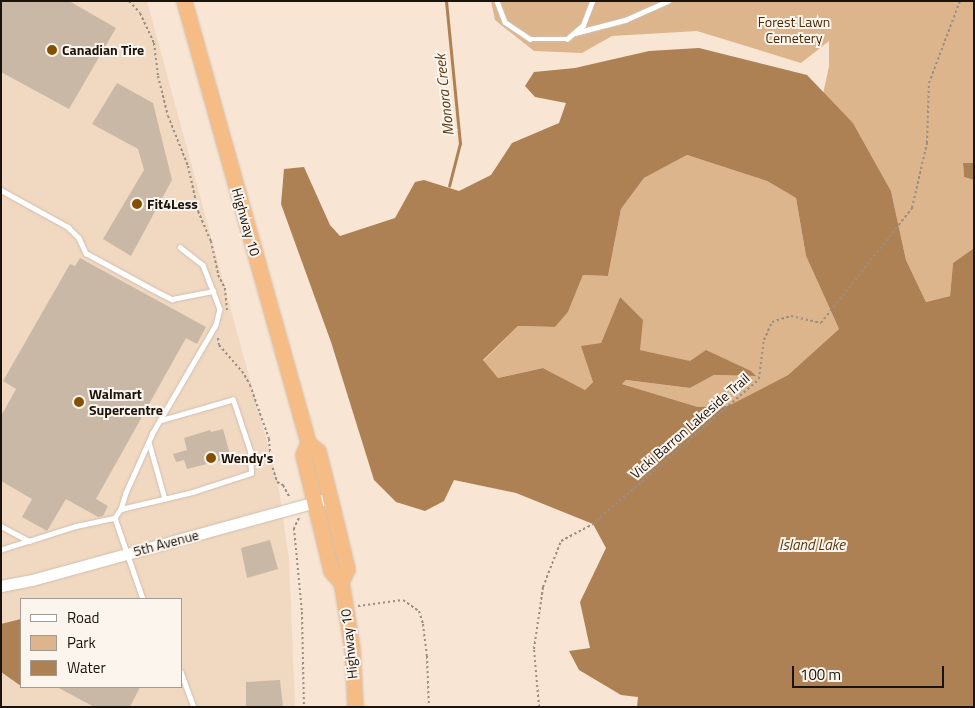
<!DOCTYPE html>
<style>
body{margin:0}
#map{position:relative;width:975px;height:708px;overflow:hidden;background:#f8e5d4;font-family:"Titillium Web",sans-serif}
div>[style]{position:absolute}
.built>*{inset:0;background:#f1d8c1}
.green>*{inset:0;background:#ddb58d}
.water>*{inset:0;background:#ae8154}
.stream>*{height:3px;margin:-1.5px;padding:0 1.5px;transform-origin:1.5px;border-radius:1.5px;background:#ae8154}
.building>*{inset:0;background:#cab8a7}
.path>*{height:2px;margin-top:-1px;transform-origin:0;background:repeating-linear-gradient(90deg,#9b8d81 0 2.5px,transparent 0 5px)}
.roads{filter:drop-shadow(0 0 1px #d0bead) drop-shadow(0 0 1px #d0bead)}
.lane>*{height:4.5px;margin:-2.25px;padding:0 2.25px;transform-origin:2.25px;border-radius:2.25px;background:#fff}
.secondary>*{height:11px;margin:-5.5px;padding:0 5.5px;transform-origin:5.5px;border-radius:5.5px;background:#fff}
.highway>*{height:15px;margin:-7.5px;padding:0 7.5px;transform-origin:7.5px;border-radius:7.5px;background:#f5bd85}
.dots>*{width:14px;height:14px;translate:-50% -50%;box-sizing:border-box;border:2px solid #fcf5ee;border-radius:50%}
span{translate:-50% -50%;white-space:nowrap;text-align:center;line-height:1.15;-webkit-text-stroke:4px #fcf5ee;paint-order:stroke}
.park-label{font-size:14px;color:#4a2b05}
.poi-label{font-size:14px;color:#19130c;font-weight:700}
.left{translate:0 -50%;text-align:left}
.street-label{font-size:14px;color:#19130c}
.water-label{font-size:15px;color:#583814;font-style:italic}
.frame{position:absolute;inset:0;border:2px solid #19130c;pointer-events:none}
.legend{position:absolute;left:20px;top:598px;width:162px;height:90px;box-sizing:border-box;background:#fcf5ee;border:1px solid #a19b94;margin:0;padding:6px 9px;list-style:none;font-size:15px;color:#19130c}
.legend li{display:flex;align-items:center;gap:10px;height:25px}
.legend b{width:25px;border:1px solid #a19b94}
.scale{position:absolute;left:792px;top:666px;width:152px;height:22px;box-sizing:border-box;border:2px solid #19130c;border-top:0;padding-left:6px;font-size:15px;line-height:18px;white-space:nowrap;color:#19130c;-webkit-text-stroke:4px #fcf5ee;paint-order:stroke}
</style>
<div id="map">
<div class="built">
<i style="clip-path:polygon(evenodd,1px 1px,147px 1px,278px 483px,289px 559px,295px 707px,1px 707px,1px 1px,21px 599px,181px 599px,181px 687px,21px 687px,21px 599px)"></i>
</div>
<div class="green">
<i style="clip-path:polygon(491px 1px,974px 1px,974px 163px,963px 164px,964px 177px,974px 180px,974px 248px,953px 263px,950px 296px,926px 302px,906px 260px,891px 191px,853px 123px,823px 94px,829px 66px,829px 41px,801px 63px,697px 31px,612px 36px,582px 53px,534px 51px,495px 20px)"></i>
<i style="clip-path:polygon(687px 155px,767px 181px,796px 198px,806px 256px,839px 329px,788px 375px,728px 406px,698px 407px,622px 384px,626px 380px,690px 388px,714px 375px,755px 376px,639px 350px,620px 297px,601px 343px,593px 382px,585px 390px,543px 368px,498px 378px,483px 361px,518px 326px,555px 327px,568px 312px,583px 275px,608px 276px,621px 209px,644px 178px)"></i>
</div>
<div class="water">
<i style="clip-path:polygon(evenodd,699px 48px,807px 75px,853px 123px,891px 191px,906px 260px,926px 302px,950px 296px,953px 263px,974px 248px,974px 707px,637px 707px,638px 697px,621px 695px,579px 670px,569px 651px,590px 648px,580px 602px,606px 548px,593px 524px,516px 493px,454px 480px,444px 501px,425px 511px,396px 502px,374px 480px,331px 342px,281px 204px,284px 169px,304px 167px,330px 225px,340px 236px,395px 218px,415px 182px,424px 180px,459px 191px,491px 175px,512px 143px,559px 123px,566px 103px,535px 97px,525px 86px,534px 72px,575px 68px,649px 51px,699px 48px,687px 155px,767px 181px,796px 198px,806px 256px,839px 329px,788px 375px,728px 406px,698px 407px,622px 384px,626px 380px,690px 388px,714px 375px,756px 376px,751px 371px,706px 350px,690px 361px,640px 350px,643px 320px,620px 297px,601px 343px,581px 346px,593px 382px,585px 390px,543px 368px,498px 378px,483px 360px,518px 326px,555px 327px,568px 312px,583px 275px,608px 276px,621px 209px,644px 178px,687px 155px)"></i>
<i style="clip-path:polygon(963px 163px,974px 163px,974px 180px,964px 177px)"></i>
<i style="clip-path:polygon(21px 619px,21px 686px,1px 672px,1px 624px)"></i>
</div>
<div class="stream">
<i style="left:446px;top:1px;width:143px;rotate:84.4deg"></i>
<i style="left:460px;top:143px;width:44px;rotate:104.3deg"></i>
</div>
<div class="building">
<i style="clip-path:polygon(1px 1px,69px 1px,116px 28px,69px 109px,1px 72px)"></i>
<i style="clip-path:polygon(117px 83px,153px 103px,172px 180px,131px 256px,103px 239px,144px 170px,138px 149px,92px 124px)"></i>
<i style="clip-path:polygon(80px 258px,206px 327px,197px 344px,186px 338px,96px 499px,108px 506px,103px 516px,98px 517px,66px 499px,47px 531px,22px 517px,32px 499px,1px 481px,1px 416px,16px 389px,3px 381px,70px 264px,75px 266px)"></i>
<i style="clip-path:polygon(223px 429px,231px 458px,187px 469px,184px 460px,176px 462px,173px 454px,187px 450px,184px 438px,210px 430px,211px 432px)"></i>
<i style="clip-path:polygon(270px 540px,278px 569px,247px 578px,241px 548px)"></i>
<i style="clip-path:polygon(280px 680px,283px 707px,246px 707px,246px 682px)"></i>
<i style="clip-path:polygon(57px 687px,140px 687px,130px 707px,94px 707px)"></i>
</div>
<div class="path">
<i style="left:129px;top:1px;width:16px;rotate:47deg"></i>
<i style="left:140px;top:13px;width:33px;rotate:65deg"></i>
<i style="left:154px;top:43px;width:33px;rotate:83deg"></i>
<i style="left:158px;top:76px;width:41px;rotate:76deg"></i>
<i style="left:168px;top:116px;width:54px;rotate:68.2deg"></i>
<i style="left:188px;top:166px;width:46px;rotate:77.5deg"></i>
<i style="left:198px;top:211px;width:33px;rotate:67deg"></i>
<i style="left:211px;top:241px;width:35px;rotate:78deg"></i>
<i style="left:218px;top:275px;width:15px;rotate:62deg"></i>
<i style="left:225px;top:288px;width:24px;rotate:85deg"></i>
<i style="left:218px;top:338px;width:7px;rotate:82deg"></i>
<i style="left:219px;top:345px;width:35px;rotate:49deg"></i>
<i style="left:242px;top:371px;width:16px;rotate:60deg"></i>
<i style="left:250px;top:385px;width:57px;rotate:70.6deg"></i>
<i style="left:269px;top:439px;width:24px;rotate:85deg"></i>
<i style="left:271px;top:463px;width:20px;rotate:72deg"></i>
<i style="left:277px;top:482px;width:7px;rotate:27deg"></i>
<i style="left:283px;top:485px;width:15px;rotate:62deg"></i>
<i style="left:299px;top:518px;width:11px;rotate:117deg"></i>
<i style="left:294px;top:528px;width:84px;rotate:84.6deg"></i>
<i style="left:302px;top:612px;width:95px;rotate:88.8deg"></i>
<i style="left:358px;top:606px;width:45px;rotate:-7.6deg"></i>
<i style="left:403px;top:600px;width:19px;rotate:35deg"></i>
<i style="left:419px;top:611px;width:14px;rotate:73deg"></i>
<i style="left:423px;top:624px;width:32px;rotate:83deg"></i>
<i style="left:427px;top:656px;width:51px;rotate:87.8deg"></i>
<i style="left:539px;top:707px;width:58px;rotate:-94.9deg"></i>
<i style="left:534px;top:649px;width:63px;rotate:-81.7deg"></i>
<i style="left:543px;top:587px;width:49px;rotate:-68.6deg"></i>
<i style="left:561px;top:541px;width:36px;rotate:-28deg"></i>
<i style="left:593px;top:524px;width:220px;rotate:-41.1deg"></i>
<i style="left:759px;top:379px;width:39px;rotate:-83deg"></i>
<i style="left:764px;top:340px;width:20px;rotate:-66deg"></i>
<i style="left:772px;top:322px;width:20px;rotate:-18deg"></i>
<i style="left:791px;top:316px;width:31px;rotate:13deg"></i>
<i style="left:821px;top:323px;width:147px;rotate:-51.6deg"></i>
<i style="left:912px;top:208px;width:67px;rotate:-77deg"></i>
<i style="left:927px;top:143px;width:60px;rotate:-88.1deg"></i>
<i style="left:929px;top:83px;width:88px;rotate:-69.3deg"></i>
</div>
<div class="roads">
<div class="lane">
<i style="left:497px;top:1px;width:22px;rotate:69deg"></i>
<i style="left:505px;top:22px;width:30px;rotate:34deg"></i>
<i style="left:530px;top:39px;width:37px"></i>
<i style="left:567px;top:39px;width:21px;rotate:-41deg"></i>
<i style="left:583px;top:25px;width:26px;rotate:-69deg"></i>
<i style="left:575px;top:33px;width:52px;rotate:-14.6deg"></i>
<i style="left:625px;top:20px;width:47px;rotate:-23.8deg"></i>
<i style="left:1px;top:190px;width:77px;rotate:28.9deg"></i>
<i style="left:68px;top:227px;width:16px;rotate:45deg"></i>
<i style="left:79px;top:238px;width:17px;rotate:65deg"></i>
<i style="left:86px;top:253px;width:71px;rotate:28.7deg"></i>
<i style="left:148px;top:287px;width:27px;rotate:27deg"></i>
<i style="left:172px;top:299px;width:42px;rotate:-11deg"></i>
<i style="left:213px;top:291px;width:19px;rotate:69deg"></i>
<i style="left:220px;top:309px;width:16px;rotate:104deg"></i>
<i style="left:216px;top:325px;width:125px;rotate:120.3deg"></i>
<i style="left:153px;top:433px;width:66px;rotate:114.2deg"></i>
<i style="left:126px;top:493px;width:17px;rotate:107deg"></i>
<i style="left:121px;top:509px;width:11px;rotate:124deg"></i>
<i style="left:115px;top:518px;width:86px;rotate:70.9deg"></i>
<i style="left:180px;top:247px;width:29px;rotate:38deg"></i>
<i style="left:203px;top:265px;width:28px;rotate:69deg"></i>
<i style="left:149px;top:442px;width:59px;rotate:74.3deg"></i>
<i style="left:121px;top:509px;width:74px;rotate:-13.3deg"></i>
<i style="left:193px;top:492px;width:61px;rotate:-18.1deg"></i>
<i style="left:251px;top:473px;width:22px;rotate:-93deg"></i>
<i style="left:250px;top:451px;width:54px;rotate:-108.4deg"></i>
<i style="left:233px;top:400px;width:76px;rotate:164deg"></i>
<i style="left:1px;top:526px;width:32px;rotate:28deg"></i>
<i style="left:29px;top:541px;width:29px;rotate:162deg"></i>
<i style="left:29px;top:541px;width:49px;rotate:-17.7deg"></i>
<i style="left:76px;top:526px;width:40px;rotate:-12deg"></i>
<i style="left:181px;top:672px;width:37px;rotate:70deg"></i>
</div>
<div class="secondary">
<i style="left:1px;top:586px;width:32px;rotate:-11deg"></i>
<i style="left:32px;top:580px;width:309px;rotate:-15.4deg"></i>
</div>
<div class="highway">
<i style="left:184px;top:1px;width:459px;rotate:74.3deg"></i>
<i style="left:308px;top:443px;width:13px;rotate:39deg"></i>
<i style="left:318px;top:451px;width:49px;rotate:75.7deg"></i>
<i style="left:330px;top:498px;width:73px;rotate:76.5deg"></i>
<i style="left:347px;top:569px;width:14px;rotate:115deg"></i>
<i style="left:308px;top:443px;width:13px;rotate:113deg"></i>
<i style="left:303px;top:455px;width:119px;rotate:76.4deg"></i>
<i style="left:331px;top:571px;width:15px;rotate:48deg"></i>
<i style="left:341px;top:582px;width:17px;rotate:80deg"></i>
<i style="left:344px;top:599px;width:51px;rotate:80.9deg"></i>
<i style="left:352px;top:649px;width:58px;rotate:87deg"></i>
</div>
</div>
<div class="dots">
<i style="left:52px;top:50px;background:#864f00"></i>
<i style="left:137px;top:204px;background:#864f00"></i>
<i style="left:79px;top:402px;background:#864f00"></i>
<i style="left:211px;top:458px;background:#864f00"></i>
</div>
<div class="park-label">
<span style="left:794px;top:30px">Forest Lawn<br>Cemetery</span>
</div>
<div class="poi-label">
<span class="left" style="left:62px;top:50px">Canadian Tire</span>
<span class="left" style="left:147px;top:204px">Fit4Less</span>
<span class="left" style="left:89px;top:402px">Walmart<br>Supercentre</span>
<span class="left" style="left:221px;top:458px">Wendy's</span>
</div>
<div class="street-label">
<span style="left:246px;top:222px;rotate:74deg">Highway 10</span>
<span style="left:690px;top:426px;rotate:-41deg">Vicki Barron Lakeside Trail</span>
<span style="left:166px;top:543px;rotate:-15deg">5th Avenue</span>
<span style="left:349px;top:644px;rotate:-96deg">Highway 10</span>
</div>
<div class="water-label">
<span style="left:444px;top:95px;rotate:-96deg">Monora Creek</span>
<span style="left:812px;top:545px">Island Lake</span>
</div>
<div class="frame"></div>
<ul class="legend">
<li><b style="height:6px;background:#fff"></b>Road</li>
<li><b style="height:14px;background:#ddb58d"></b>Park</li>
<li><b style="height:14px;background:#ae8154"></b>Water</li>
</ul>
<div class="scale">100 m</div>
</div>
